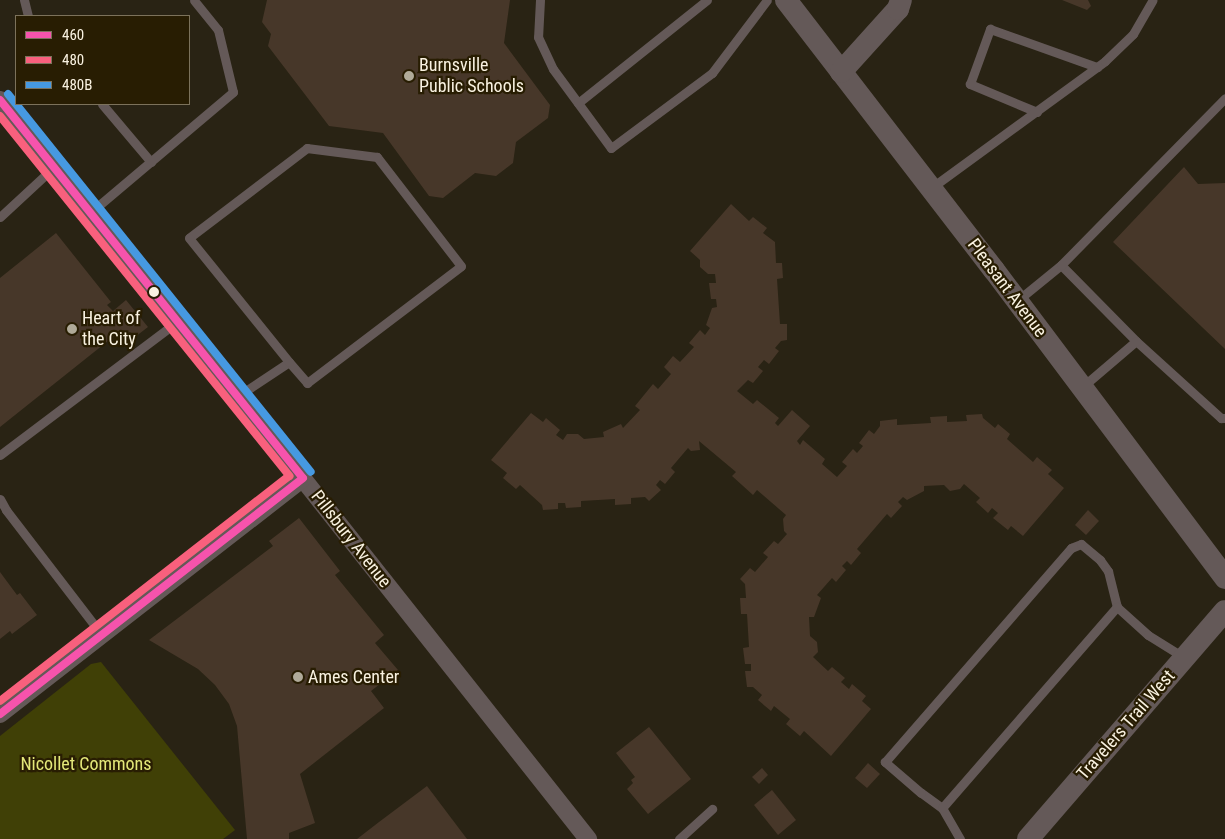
<!DOCTYPE html>
<style>
body{margin:0}
#map{position:relative;width:1225px;height:839px;overflow:hidden;background:#292314;font-family:"Roboto Condensed",sans-serif}
div>[style]{position:absolute}
.green>*{inset:0;background:#404006}
.building>*{inset:0;background:#473729}
.service>*{height:9px;margin:-4.5px;padding:0 4.5px;transform-origin:4.5px;border-radius:4.5px;background:#645958}
.minor>*{height:18px;margin:-9px;padding:0 9px;transform-origin:9px;border-radius:9px;background:#645958}
.tertiary>*{height:22px;margin:-11px;padding:0 11px;transform-origin:11px;border-radius:11px;background:#645958}
.bus-1>*{height:8px;margin:-4px;padding:0 4px;transform-origin:4px;border-radius:4px;background:#f653ac}
.bus-2>*{height:8px;margin:-4px;padding:0 4px;transform-origin:4px;border-radius:4px;background:#f8607d}
.bus-3>*{height:8px;margin:-4px;padding:0 4px;transform-origin:4px;border-radius:4px;background:#4699e1}
.dots>*{width:14px;height:14px;translate:-50% -50%;box-sizing:border-box;border:2px solid #281d02;border-radius:50%}
span{translate:-50% -50%;white-space:nowrap;text-align:center;line-height:1.15;-webkit-text-stroke:4.5px #281d02;paint-order:stroke}
.poi-label{font-size:18px;color:#f9f2e1}
.left{translate:0 -50%;text-align:left}
.street-label{font-size:18px;color:#f9f2e1}
.park-label{font-size:18px;color:#e4e879}
.legend{position:absolute;left:15px;top:15px;width:175px;height:90px;box-sizing:border-box;background:#281d02;border:1px solid #7c725b;margin:0;padding:6px 9px;list-style:none;font-size:15px;color:#f9f2e1}
.legend li{display:flex;align-items:center;gap:10px;height:25px}
.legend b{width:25px;border:1px solid #7c725b}
</style>
<div id="map">
<div class="green">
<i style="clip-path:polygon(101px 662px,235px 830px,223px 839px,0 839px,0 736px,91px 664px)"></i>
</div>
<div class="building">
<i style="clip-path:polygon(267px 0,510px 0,504px 43px,550px 105px,548px 118px,516px 142px,513px 163px,496px 176px,475px 173px,443px 198px,429px 196px,383px 133px,329px 126px,268px 46px,271px 34px,262px 22px)"></i>
<i style="clip-path:polygon(1062px 0,1088px 0,1091px 6px,1087px 10px)"></i>
<i style="clip-path:polygon(1184px 167px,1198px 184px,1225px 183px,1225px 349px,1113px 242px)"></i>
<i style="clip-path:polygon(731px 204px,749px 221px,753px 217px,767px 228px,763px 233px,775px 242px,776px 263px,782px 263px,783px 278px,777px 279px,780px 324px,787px 324px,787px 340px,781px 341px,775px 348px,779px 351px,769px 364px,764px 360px,758px 367px,763px 371px,753px 383px,748px 380px,737px 391px,753px 404px,757px 400px,779px 418px,775px 423px,778px 426px,792px 410px,810px 426px,797px 441px,800px 445px,803px 440px,825px 459px,822px 464px,837px 477px,847px 466px,842px 462px,853px 449px,857px 453px,863px 446px,859px 443px,869px 430px,874px 434px,880px 426px,880px 421px,897px 419px,897px 425px,931px 423px,930px 417px,947px 416px,947px 422px,967px 421px,966px 415px,982px 414px,983px 418px,995px 428px,998px 424px,1010px 434px,1007px 439px,1033px 462px,1037px 457px,1052px 470px,1048px 474px,1064px 488px,1023px 536px,1011px 526px,1008px 530px,993px 518px,998px 513px,992px 508px,988px 513px,976px 502px,980px 498px,964px 484px,960px 489px,950px 491px,944px 485px,924px 486px,924px 491px,907px 500px,903px 497px,898px 502px,902px 506px,891px 518px,887px 514px,857px 549px,861px 553px,851px 565px,847px 561px,842px 566px,846px 570px,836px 582px,832px 578px,817px 595px,821px 598px,814px 617px,809px 617px,810px 636px,817px 642px,818px 652px,813px 657px,828px 671px,832px 667px,845px 678px,841px 682px,849px 689px,852px 684px,866px 696px,862px 701px,871px 709px,831px 756px,804px 731px,800px 736px,786px 724px,790px 719px,774px 706px,771px 711px,758px 700px,762px 695px,753px 687px,747px 687px,745px 671px,751px 671px,751px 664px,745px 664px,743px 648px,749px 647px,747px 614px,741px 614px,740px 598px,746px 598px,745px 584px,740px 579px,750px 568px,755px 572px,768px 557px,763px 553px,774px 541px,778px 544px,787px 534px,784px 531px,783px 519px,786px 515px,757px 490px,753px 495px,732px 476px,736px 472px,699px 441px,700px 450px,691px 451px,688px 448px,671px 468px,675px 472px,665px 484px,660px 480px,656px 485px,661px 490px,649px 501px,645px 497px,631px 498px,631px 504px,615px 505px,615px 499px,581px 501px,581px 507px,566px 508px,565px 503px,558px 503px,558px 509px,543px 510px,542px 505px,520px 485px,516px 489px,503px 478px,507px 473px,491px 460px,531px 413px,543px 422px,546px 418px,560px 430px,556px 435px,563px 440px,567px 434px,578px 434px,584px 439px,604px 437px,603px 432px,621px 424px,623px 428px,640px 410px,635px 406px,653px 384px,658px 389px,671px 374px,664px 367px,673px 356px,680px 362px,694px 347px,689px 343px,700px 330px,705px 335px,710px 328px,706px 325px,712px 308px,717px 307px,716px 299px,711px 299px,709px 283px,716px 283px,715px 274px,708px 274px,700px 267px,700px 260px,690px 251px)"></i>
<i style="clip-path:polygon(56px 233px,111px 302px,107px 305px,113px 311px,126px 300px,148px 327px,135px 337px,130px 332px,122px 339px,118px 333px,0 427px,0 278px)"></i>
<i style="clip-path:polygon(1088px 510px,1099px 521px,1086px 535px,1075px 525px)"></i>
<i style="clip-path:polygon(299px 518px,340px 571px,335px 575px,384px 635px,375px 643px,398px 670px,371px 691px,384px 708px,300px 774px,315px 823px,289px 833px,289px 839px,247px 839px,237px 726px,229px 704px,215px 685px,198px 669px,149px 640px,273px 546px,269px 541px)"></i>
<i style="clip-path:polygon(0 572px,17px 595px,20px 593px,37px 615px,12px 634px,10px 631px,0 639px)"></i>
<i style="clip-path:polygon(649px 727px,691px 779px,648px 814px,627px 789px,633px 783px,631px 780px,635px 777px,616px 753px)"></i>
<i style="clip-path:polygon(868px 763px,880px 774px,867px 788px,855px 778px)"></i>
<i style="clip-path:polygon(762px 768px,768px 775px,759px 784px,752px 777px)"></i>
<i style="clip-path:polygon(427px 786px,467px 839px,357px 839px,379px 822px)"></i>
<i style="clip-path:polygon(772px 790px,796px 820px,778px 835px,754px 805px)"></i>
</div>
<div class="service">
<i style="left:24px;top:0;width:16px;rotate:76deg"></i>
<i style="left:540px;top:0;width:37px;rotate:93deg"></i>
<i style="left:538px;top:37px;width:35px;rotate:65deg"></i>
<i style="left:553px;top:69px;width:98px;rotate:53.7deg"></i>
<i style="left:611px;top:148px;width:126px;rotate:-36.6deg"></i>
<i style="left:712px;top:73px;width:91px;rotate:-53deg"></i>
<i style="left:578px;top:103px;width:165px;rotate:-38.6deg"></i>
<i style="left:102px;top:104px;width:76px;rotate:49.8deg"></i>
<i style="left:1037px;top:112px;width:73px;rotate:-157.3deg"></i>
<i style="left:970px;top:84px;width:59px;rotate:-70deg"></i>
<i style="left:990px;top:29px;width:114px;rotate:19.6deg"></i>
<i style="left:931px;top:188px;width:215px;rotate:-36.1deg"></i>
<i style="left:1105px;top:61px;width:39px;rotate:-44deg"></i>
<i style="left:1133px;top:34px;width:39px;rotate:-60deg"></i>
<i style="left:91px;top:212px;width:186px;rotate:-40.2deg"></i>
<i style="left:233px;top:92px;width:64px;rotate:-103.6deg"></i>
<i style="left:218px;top:30px;width:38px;rotate:-129deg"></i>
<i style="left:0;top:217px;width:75px;rotate:-42.8deg"></i>
<i style="left:1061px;top:265px;width:107px;rotate:45.4deg"></i>
<i style="left:1136px;top:341px;width:115px;rotate:42.2deg"></i>
<i style="left:1221px;top:418px;width:4px"></i>
<i style="left:1018px;top:300px;width:55px;rotate:-39.1deg"></i>
<i style="left:1061px;top:265px;width:234px;rotate:-45.5deg"></i>
<i style="left:1081px;top:388px;width:72px;rotate:-40.5deg"></i>
<i style="left:238px;top:396px;width:61px;rotate:-33.7deg"></i>
<i style="left:289px;top:362px;width:28px;rotate:49deg"></i>
<i style="left:307px;top:383px;width:193px;rotate:-37.2deg"></i>
<i style="left:461px;top:266px;width:138px;rotate:-127.6deg"></i>
<i style="left:377px;top:157px;width:71px;rotate:-172.7deg"></i>
<i style="left:307px;top:148px;width:148px;rotate:142.7deg"></i>
<i style="left:189px;top:238px;width:159px;rotate:51.1deg"></i>
<i style="left:0;top:455px;width:223px;rotate:-37deg"></i>
<i style="left:0;top:499px;width:13px;rotate:61deg"></i>
<i style="left:6px;top:510px;width:158px;rotate:52.5deg"></i>
<i style="left:942px;top:808px;width:26px;rotate:-144deg"></i>
<i style="left:921px;top:793px;width:48px;rotate:-139.3deg"></i>
<i style="left:885px;top:762px;width:284px;rotate:-49deg"></i>
<i style="left:1071px;top:548px;width:11px;rotate:-22deg"></i>
<i style="left:1081px;top:544px;width:25px;rotate:40deg"></i>
<i style="left:1100px;top:560px;width:14px;rotate:54deg"></i>
<i style="left:1108px;top:571px;width:37px;rotate:76deg"></i>
<i style="left:679px;top:839px;width:45px;rotate:-42.3deg"></i>
<i style="left:960px;top:839px;width:36px;rotate:-120deg"></i>
<i style="left:942px;top:808px;width:267px;rotate:-49deg"></i>
<i style="left:1117px;top:607px;width:42px;rotate:42.1deg"></i>
<i style="left:1148px;top:635px;width:44px;rotate:31.9deg"></i>
</div>
<div class="minor">
<i style="left:0;top:100px;width:284px;rotate:51.2deg"></i>
<i style="left:178px;top:321px;width:661px;rotate:51.64deg"></i>
<i style="left:0;top:714px;width:384px;rotate:-37.9deg"></i>
</div>
<div class="tertiary">
<i style="left:786px;top:0;width:341px;rotate:52.4deg"></i>
<i style="left:994px;top:270px;width:385px;rotate:53.1deg"></i>
<i style="left:841px;top:72px;width:85px;rotate:-47.9deg"></i>
<i style="left:898px;top:9px;width:9px;rotate:-72deg"></i>
<i style="left:1028px;top:839px;width:301px;rotate:-49.2deg"></i>
</div>
<div class="bus-1">
<i style="left:0;top:100px;width:484px;rotate:51.3deg"></i>
<i style="left:0;top:714px;width:384px;rotate:-37.9deg"></i>
</div>
<div class="bus-2">
<i style="left:0;top:116px;width:462px;rotate:51.2deg"></i>
<i style="left:289px;top:476px;width:366px;rotate:142.1deg"></i>
</div>
<div class="bus-3">
<i style="left:8px;top:94px;width:484px;rotate:51.3deg"></i>
</div>
<div class="dots">
<i style="left:409px;top:76px;background:#b0aa99"></i>
<i style="left:154px;top:292px;background:#f9f2e1"></i>
<i style="left:72px;top:329px;background:#b0aa99"></i>
<i style="left:298px;top:677px;background:#b0aa99"></i>
</div>
<div class="poi-label">
<span class="left" style="left:419px;top:76px">Burnsville<br>Public Schools</span>
<span class="left" style="left:82px;top:329px">Heart of<br>the City</span>
<span class="left" style="left:308px;top:677px">Ames Center</span>
</div>
<div class="street-label">
<span style="left:1007px;top:288px;rotate:53deg">Pleasant Avenue</span>
<span style="left:351px;top:539px;rotate:52deg">Pillsbury Avenue</span>
<span style="left:1126px;top:725px;rotate:-49deg">Travelers Trail West</span>
</div>
<div class="park-label">
<span style="left:86px;top:764px">Nicollet Commons</span>
</div>
<ul class="legend">
<li><b style="height:6px;background:#f653ac"></b>460</li>
<li><b style="height:6px;background:#f8607d"></b>480</li>
<li><b style="height:6px;background:#4699e1"></b>480B</li>
</ul>
</div>
